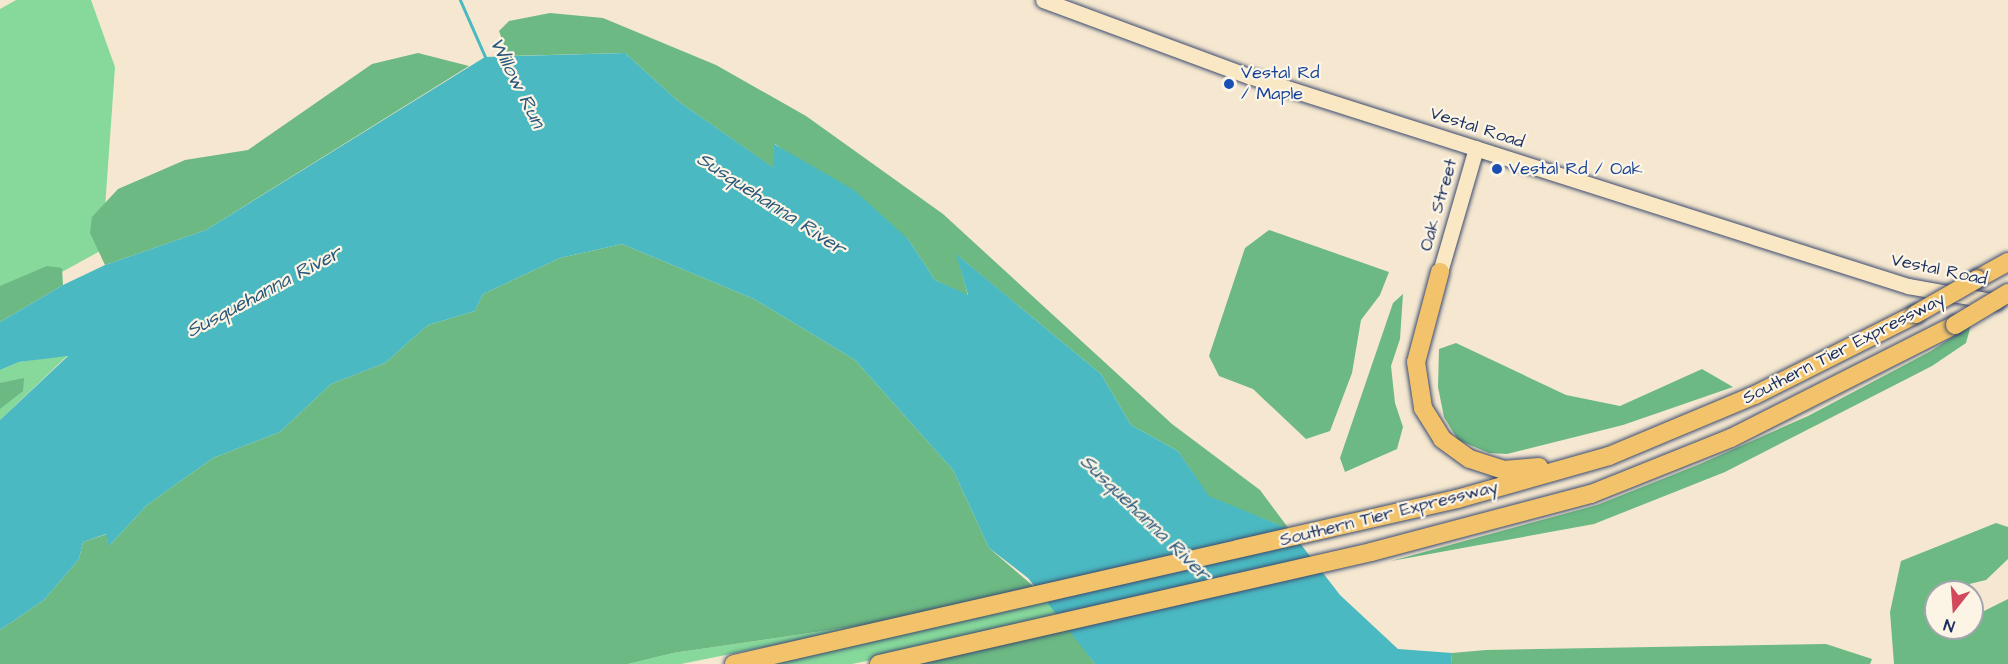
<!DOCTYPE html>
<style>
body{margin:0}
#map{position:relative;width:2008px;height:664px;overflow:hidden;background:#f6e8d0;font-family:"Architects Daughter",sans-serif}
div>[style]{position:absolute}
.green>*{inset:0;background:#86d99b}
.forest>*{inset:0;background:#6cb983}
.water>*{inset:0;background:#4ab9c1}
.stream>*{height:3px;margin:-1.5px;padding:0 1.5px;transform-origin:1.5px;border-radius:1.5px;background:#4ab9c1}
.roads{filter:drop-shadow(0 0 2px #3c4b6f) drop-shadow(0 0 2px #3c4b6f)}
.secondary>*{height:15px;margin:-7.5px;padding:0 7.5px;transform-origin:7.5px;border-radius:7.5px;background:#fae7c3}
.highway>*{height:18px;margin:-9px;padding:0 9px;transform-origin:9px;border-radius:9px;background:#f2c36a}
.bridges{filter:drop-shadow(0 0 2px #3c4b6f) drop-shadow(0 0 2px #3c4b6f)}
.highway-bridge>*{height:18px;margin:-9px;padding:0 9px;transform-origin:9px;border-radius:9px;background:#f2c36a}
.dots>*{width:16px;height:16px;translate:-50% -50%;box-sizing:border-box;border:3px solid #fcf5e5;border-radius:50%}
span{translate:-50% -50%;white-space:nowrap;text-align:center;line-height:1.15;-webkit-text-stroke:4.5px #fcf5e5;paint-order:stroke}
.transit-label{font-size:18px;color:#164399}
.left{translate:0 -50%;text-align:left}
.street-label{font-size:18px;color:#1b2f5e}
.water-label{font-size:20px;color:#29587c;font-style:italic}
.north{position:absolute;left:1924px;top:580px;width:60px;height:60px;box-sizing:border-box;background:#fcf5e5;border:2px solid #a2a6af;border-radius:50%;rotate:197deg;font-size:16px;font-weight:700;line-height:24px;text-align:center;color:#1b2f5e}
.north::after{content:'';display:block;margin:auto;width:21px;height:27px;background:#d1495b;clip-path:polygon(50% 0,100% 100%,50% 72%,0 100%)}
</style>
<div id="map">
<div class="green">
<i style="clip-path:polygon(16px 0,91px 0,115px 67px,102px 250px,0 306px,0 9px)"></i>
<i style="clip-path:polygon(68px 355px,0 420px,0 370px,19px 362px)"></i>
<i style="clip-path:polygon(1046px 600px,1062px 620px,852px 664px,773px 664px)"></i>
<i style="clip-path:polygon(905px 619px,681px 664px,628px 664px,673px 653px)"></i>
</div>
<div class="forest">
<i style="clip-path:polygon(550px 13px,603px 18px,716px 65px,806px 116px,943px 214px,1172px 424px,1260px 490px,1289px 529px,1209px 497px,1178px 451px,1131px 425px,1101px 374px,957px 255px,968px 296px,935px 280px,908px 239px,775px 144px,775px 169px,678px 101px,625px 53px,508px 56px,499px 31px,509px 21px)"></i>
<i style="clip-path:polygon(418px 53px,469px 66px,206px 230px,105px 265px,90px 233px,92px 217px,118px 189px,185px 160px,248px 150px,372px 64px)"></i>
<i style="clip-path:polygon(1269px 230px,1389px 272px,1380px 295px,1361px 320px,1352px 373px,1330px 431px,1306px 439px,1253px 389px,1219px 376px,1209px 356px,1245px 248px)"></i>
<i style="clip-path:polygon(622px 244px,754px 299px,855px 360px,953px 470px,989px 548px,1039px 591px,905px 619px,673px 653px,628px 664px,0 664px,0 630px,44px 600px,79px 559px,83px 542px,107px 534px,110px 545px,147px 505px,213px 458px,280px 432px,331px 384px,385px 363px,428px 325px,475px 311px,483px 294px,560px 258px)"></i>
<i style="clip-path:polygon(47px 266px,62px 268px,63px 285px,0 322px,0 286px)"></i>
<i style="clip-path:polygon(1403px 294px,1400px 339px,1391px 366px,1395px 403px,1403px 427px,1397px 449px,1345px 472px,1340px 458px,1393px 303px)"></i>
<i style="clip-path:polygon(1971px 325px,1966px 343px,1932px 366px,1725px 472px,1594px 524px,1391px 561px,1597px 505px,1700px 464px,1808px 416px,1931px 351px)"></i>
<i style="clip-path:polygon(1456px 343px,1566px 395px,1620px 406px,1702px 369px,1733px 387px,1623px 425px,1507px 454px,1489px 453px,1458px 440px,1444px 417px,1438px 387px,1439px 349px)"></i>
<i style="clip-path:polygon(24px 378px,23px 391px,0 409px,0 383px)"></i>
<i style="clip-path:polygon(1996px 523px,2008px 527px,2008px 559px,1986px 580px,1936px 592px,1936px 628px,1972px 628px,1972px 611px,1978px 614px,2008px 599px,2008px 664px,1894px 664px,1890px 612px,1901px 561px)"></i>
<i style="clip-path:polygon(1067px 626px,1095px 664px,919px 664px)"></i>
<i style="clip-path:polygon(1826px 644px,1872px 659px,1870px 664px,1451px 664px,1452px 653px,1486px 650px)"></i>
</div>
<div class="water">
<i style="clip-path:polygon(625px 53px,678px 101px,774px 168px,774px 144px,854px 190px,908px 239px,935px 280px,968px 295px,956px 254px,1101px 374px,1131px 425px,1178px 451px,1209px 496px,1289px 529px,1340px 595px,1398px 649px,1452px 653px,1451px 664px,1095px 664px,1028px 578px,989px 548px,953px 470px,855px 360px,754px 299px,622px 244px,560px 258px,483px 294px,475px 311px,428px 325px,385px 363px,331px 384px,280px 432px,213px 458px,147px 505px,109px 546px,106px 534px,83px 542px,79px 559px,44px 600px,0 630px,0 420px,68px 356px,19px 362px,0 370px,0 322px,63px 285px,105px 265px,206px 230px,485px 57px)"></i>
</div>
<div class="stream">
<i style="left:460px;top:0;width:64px;rotate:66.2deg"></i>
</div>
<div class="roads">
<div class="secondary">
<i style="left:1043px;top:0;width:220px;rotate:20.3deg"></i>
<i style="left:1249px;top:76px;width:692px;rotate:17.68deg"></i>
<i style="left:1908px;top:286px;width:90px;rotate:10.2deg"></i>
<i style="left:1440px;top:272px;width:129px;rotate:-73.8deg"></i>
</div>
<div class="highway">
<i style="left:1440px;top:272px;width:93px;rotate:104.9deg"></i>
<i style="left:1416px;top:362px;width:47px;rotate:81.3deg"></i>
<i style="left:1423px;top:408px;width:36px;rotate:58deg"></i>
<i style="left:1442px;top:439px;width:34px;rotate:36deg"></i>
<i style="left:1470px;top:459px;width:36px;rotate:18deg"></i>
<i style="left:1504px;top:470px;width:35px;rotate:-5deg"></i>
<i style="left:1977px;top:279px;width:35px;rotate:-29deg"></i>
<i style="left:734px;top:664px;width:742px;rotate:-12.86deg"></i>
<i style="left:1457px;top:499px;width:158px;rotate:-15.8deg"></i>
<i style="left:1609px;top:456px;width:158px;rotate:-22.7deg"></i>
<i style="left:1755px;top:395px;width:180px;rotate:-26.7deg"></i>
<i style="left:879px;top:664px;width:505px;rotate:-12.82deg"></i>
<i style="left:1371px;top:552px;width:228px;rotate:-14.8deg"></i>
<i style="left:1591px;top:494px;width:151px;rotate:-21.8deg"></i>
<i style="left:1731px;top:438px;width:251px;rotate:-26.8deg"></i>
</div>
</div>
<div class="bridges">
<div class="highway-bridge">
<i style="left:1916px;top:314px;width:70px;rotate:-29.8deg"></i>
<i style="left:1955px;top:325px;width:62px;rotate:-31.1deg"></i>
</div>
</div>
<div class="dots">
<i style="left:1229px;top:84px;background:#1a4fb4"></i>
<i style="left:1497px;top:169px;background:#1a4fb4"></i>
</div>
<div class="transit-label">
<span class="left" style="left:1241px;top:84px">Vestal Rd<br>/ Maple</span>
<span class="left" style="left:1509px;top:169px">Vestal Rd / Oak</span>
</div>
<div class="street-label">
<span style="left:1477px;top:128px;rotate:18deg">Vestal Road</span>
<span style="left:1439px;top:205px;rotate:-74deg">Oak Street</span>
<span style="left:1939px;top:270px;rotate:12deg">Vestal Road</span>
<span style="left:1844px;top:349px;rotate:-27deg">Southern Tier Expressway</span>
<span style="left:1389px;top:514px;rotate:-14deg">Southern Tier Expressway</span>
</div>
<div class="water-label">
<span style="left:517px;top:83px;rotate:63deg">Willow Run</span>
<span style="left:771px;top:204px;rotate:33deg">Susquehanna River</span>
<span style="left:264px;top:292px;rotate:-28deg">Susquehanna River</span>
<span style="left:1145px;top:518px;rotate:44deg">Susquehanna River</span>
</div>
<div class="north">N</div>
</div>
